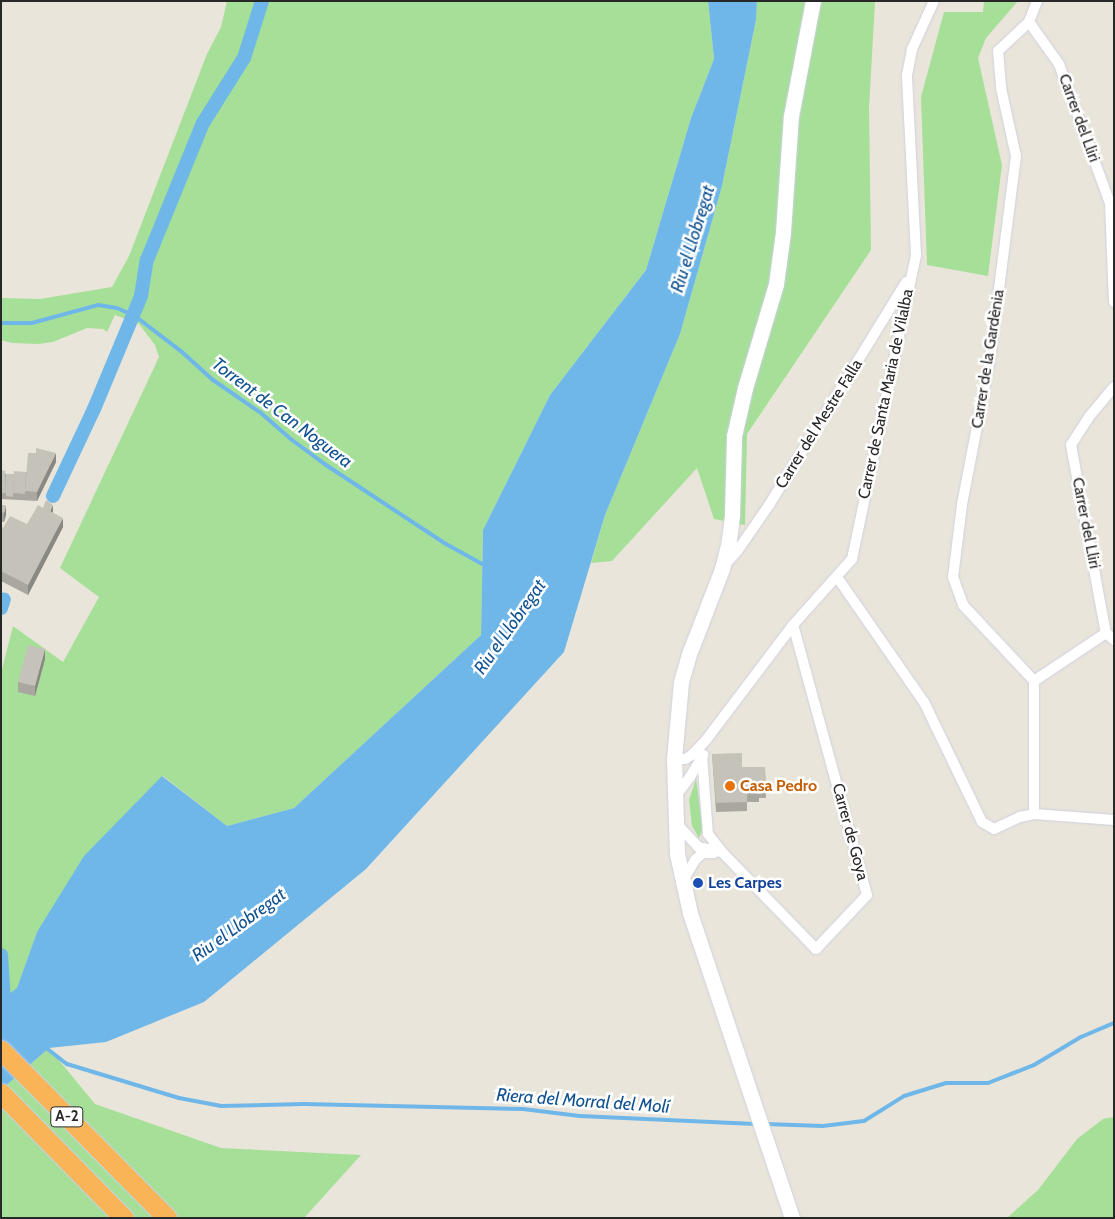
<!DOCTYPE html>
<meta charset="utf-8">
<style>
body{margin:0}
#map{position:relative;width:1115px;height:1219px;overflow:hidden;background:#eae5da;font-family:Cabin,sans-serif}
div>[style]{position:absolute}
.green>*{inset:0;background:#a5df98}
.water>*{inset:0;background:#70b7e9}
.stream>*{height:4px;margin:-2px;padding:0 2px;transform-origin:2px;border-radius:2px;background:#70b7e9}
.canal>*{height:14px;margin:-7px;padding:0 7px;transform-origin:7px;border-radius:7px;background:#70b7e9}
.roads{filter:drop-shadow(0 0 1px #cfd0e1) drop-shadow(0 0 1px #cfd0e1)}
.street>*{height:10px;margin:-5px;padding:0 5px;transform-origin:5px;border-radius:5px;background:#fff}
.secondary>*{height:15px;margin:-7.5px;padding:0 7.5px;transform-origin:7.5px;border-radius:7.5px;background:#fff}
.highway>*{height:19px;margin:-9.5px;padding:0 9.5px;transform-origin:9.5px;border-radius:9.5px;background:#f8b457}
.wall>*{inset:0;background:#a9a79f}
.shaded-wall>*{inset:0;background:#8a8882}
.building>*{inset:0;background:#c5c2b9}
.dots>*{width:14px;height:14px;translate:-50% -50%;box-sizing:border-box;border:2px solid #fff;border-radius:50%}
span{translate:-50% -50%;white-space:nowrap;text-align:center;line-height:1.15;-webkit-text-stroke:5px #fff;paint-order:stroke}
.shield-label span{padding:1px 4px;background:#fff;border:1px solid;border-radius:4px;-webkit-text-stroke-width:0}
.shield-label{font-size:15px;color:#282828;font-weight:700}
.street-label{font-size:16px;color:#282828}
.food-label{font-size:16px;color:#c56008;font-weight:700}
.left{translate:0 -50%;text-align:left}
.transit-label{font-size:16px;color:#164399;font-weight:700}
.water-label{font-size:18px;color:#125392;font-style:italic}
.frame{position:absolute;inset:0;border:2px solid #282828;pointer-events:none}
</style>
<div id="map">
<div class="green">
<i style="clip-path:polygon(227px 1px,708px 1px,714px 59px,691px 118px,646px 270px,550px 395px,483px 530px,481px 635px,294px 808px,227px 826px,163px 776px,37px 932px,17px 989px,1px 1000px,1px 673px,13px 626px,63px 662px,99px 597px,60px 568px,159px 357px,155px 345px,139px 324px,115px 315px,107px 332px,103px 329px,87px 328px,53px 342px,38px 344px,12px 343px,1px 340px,1px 298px,40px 299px,112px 287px,129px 256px,207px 54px,221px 27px)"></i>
<i style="clip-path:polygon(757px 1px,875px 1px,869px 108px,871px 250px,747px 434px,745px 525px,714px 519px,697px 468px,612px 561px,591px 563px,605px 515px,680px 334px,722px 186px,756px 20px)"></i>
<i style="clip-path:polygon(984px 1px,1018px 1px,986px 38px,978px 58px,1002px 165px,988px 276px,927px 265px,921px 97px,944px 12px,983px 12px)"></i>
<i style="clip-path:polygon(696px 779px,703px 829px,699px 838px,692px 826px,689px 800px)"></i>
<i style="clip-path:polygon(49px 1048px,95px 1104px,221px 1148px,361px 1155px,304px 1218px,1px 1218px,1px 1090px)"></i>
<i style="clip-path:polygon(1114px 1117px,1114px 1218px,1007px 1218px,1038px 1190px,1077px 1139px,1103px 1119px)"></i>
</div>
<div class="water">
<i style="clip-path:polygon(708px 1px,757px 1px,756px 20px,722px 186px,680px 334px,605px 515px,564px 652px,366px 869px,204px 1002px,106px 1042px,49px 1048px,1px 1090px,1px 1000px,17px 988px,37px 932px,84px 856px,162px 776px,227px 826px,294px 808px,481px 635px,483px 530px,550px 395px,646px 270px,691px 118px,714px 59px)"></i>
</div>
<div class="stream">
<i style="left:1px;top:323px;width:31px"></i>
<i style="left:32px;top:323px;width:68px;rotate:-15.3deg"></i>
<i style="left:98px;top:305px;width:19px;rotate:9deg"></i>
<i style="left:117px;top:308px;width:20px;rotate:24deg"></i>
<i style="left:135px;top:316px;width:59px;rotate:37.5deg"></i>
<i style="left:182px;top:352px;width:42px;rotate:42.1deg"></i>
<i style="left:213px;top:380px;width:58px;rotate:34.5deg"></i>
<i style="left:261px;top:413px;width:41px;rotate:41.1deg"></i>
<i style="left:292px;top:440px;width:42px;rotate:36.3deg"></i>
<i style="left:326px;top:465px;width:144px;rotate:33.4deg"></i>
<i style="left:446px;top:544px;width:46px;rotate:28.8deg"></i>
<i style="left:45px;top:1047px;width:28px;rotate:38deg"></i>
<i style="left:67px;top:1064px;width:117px;rotate:16.9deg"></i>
<i style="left:179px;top:1098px;width:43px;rotate:10.8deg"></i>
<i style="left:221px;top:1106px;width:83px;rotate:-1.4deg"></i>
<i style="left:304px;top:1104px;width:219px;rotate:1.3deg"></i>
<i style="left:523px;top:1109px;width:57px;rotate:7deg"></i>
<i style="left:580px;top:1116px;width:175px;rotate:2.6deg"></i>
<i style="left:765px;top:1124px;width:58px;rotate:2deg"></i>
<i style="left:823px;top:1126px;width:41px;rotate:-7deg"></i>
<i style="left:864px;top:1121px;width:47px;rotate:-32deg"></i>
<i style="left:904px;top:1096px;width:44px;rotate:-17.2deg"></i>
<i style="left:946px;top:1083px;width:42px"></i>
<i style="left:988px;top:1083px;width:49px;rotate:-21.4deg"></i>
<i style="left:1034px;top:1065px;width:55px;rotate:-30.8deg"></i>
<i style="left:1081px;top:1037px;width:36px;rotate:-23deg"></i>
</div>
<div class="canal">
<i style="left:53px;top:496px;width:96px;rotate:-64.8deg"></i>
<i style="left:94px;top:409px;width:122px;rotate:-67.4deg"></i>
<i style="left:141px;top:296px;width:36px;rotate:-81deg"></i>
<i style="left:147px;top:260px;width:148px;rotate:-67.8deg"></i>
<i style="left:203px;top:123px;width:77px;rotate:-57.8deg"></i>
<i style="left:244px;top:58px;width:60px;rotate:-72.5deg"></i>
<i style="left:1px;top:608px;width:9px;rotate:-72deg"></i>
<i style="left:1px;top:955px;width:62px;rotate:86.3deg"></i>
</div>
<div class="roads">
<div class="street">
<i style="left:1037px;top:1px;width:22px;rotate:111deg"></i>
<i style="left:1029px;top:22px;width:52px;rotate:54.5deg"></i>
<i style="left:1059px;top:64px;width:148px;rotate:69.9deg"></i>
<i style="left:1110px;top:203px;width:99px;rotate:87.7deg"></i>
<i style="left:1029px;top:22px;width:42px;rotate:136.9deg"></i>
<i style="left:998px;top:51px;width:37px;rotate:85deg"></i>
<i style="left:1001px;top:88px;width:70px;rotate:77.6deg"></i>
<i style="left:1016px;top:156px;width:205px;rotate:97.3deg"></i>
<i style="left:990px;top:359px;width:149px;rotate:100.9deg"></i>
<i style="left:962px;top:505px;width:73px;rotate:97.1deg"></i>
<i style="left:953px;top:577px;width:30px;rotate:70deg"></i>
<i style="left:963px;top:605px;width:104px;rotate:46.9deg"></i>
<i style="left:1114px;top:387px;width:39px;rotate:130deg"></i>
<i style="left:1089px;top:417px;width:33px;rotate:123deg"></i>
<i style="left:1071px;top:445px;width:191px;rotate:79.5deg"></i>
<i style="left:1106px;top:633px;width:11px;rotate:41deg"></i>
<i style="left:724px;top:566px;width:21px;rotate:-49deg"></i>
<i style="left:738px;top:550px;width:55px;rotate:-55.4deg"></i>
<i style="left:769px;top:505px;width:262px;rotate:-58.4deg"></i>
<i style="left:837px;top:577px;width:152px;rotate:55.2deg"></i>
<i style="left:924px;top:702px;width:133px;rotate:64.2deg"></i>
<i style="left:982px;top:822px;width:14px;rotate:30deg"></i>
<i style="left:994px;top:829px;width:29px;rotate:-25deg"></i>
<i style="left:1020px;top:817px;width:14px;rotate:-12deg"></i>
<i style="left:1034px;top:814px;width:80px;rotate:4.3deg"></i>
<i style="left:702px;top:755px;width:79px;rotate:85.7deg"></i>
<i style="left:708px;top:834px;width:23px;rotate:52deg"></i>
<i style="left:722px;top:852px;width:135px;rotate:45.9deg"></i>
<i style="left:816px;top:949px;width:74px;rotate:-46.6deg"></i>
<i style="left:867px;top:895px;width:280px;rotate:-105.3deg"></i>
<i style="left:674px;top:759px;width:11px"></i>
<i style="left:685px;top:759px;width:8px;rotate:-30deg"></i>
<i style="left:692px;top:755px;width:21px;rotate:-47deg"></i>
<i style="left:706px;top:740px;width:144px;rotate:-52.9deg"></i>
<i style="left:793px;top:625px;width:89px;rotate:-48.2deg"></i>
<i style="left:852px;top:559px;width:311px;rotate:-78.1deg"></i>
<i style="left:916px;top:255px;width:180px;rotate:-92.9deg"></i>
<i style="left:907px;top:75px;width:26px;rotate:-79deg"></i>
<i style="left:912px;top:49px;width:53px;rotate:-65.4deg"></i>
<i style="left:675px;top:797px;width:25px;rotate:-53deg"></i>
<i style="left:690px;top:777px;width:26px;rotate:-59deg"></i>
<i style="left:1034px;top:814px;width:133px;rotate:-90deg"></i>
<i style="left:1034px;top:681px;width:87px;rotate:-33.7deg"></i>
<i style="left:675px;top:822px;width:34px;rotate:47deg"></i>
<i style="left:698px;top:847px;width:25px;rotate:12deg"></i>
<i style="left:682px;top:882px;width:26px;rotate:-59deg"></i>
<i style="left:695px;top:860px;width:11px;rotate:-41deg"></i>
<i style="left:703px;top:853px;width:11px"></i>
</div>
<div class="secondary">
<i style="left:792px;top:1218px;width:322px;rotate:-108.5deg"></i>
<i style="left:690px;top:913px;width:60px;rotate:-102.4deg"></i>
<i style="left:677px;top:854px;width:95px;rotate:-91.8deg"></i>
<i style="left:674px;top:759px;width:77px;rotate:-84.8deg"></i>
<i style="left:681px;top:682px;width:29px;rotate:-74deg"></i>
<i style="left:689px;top:654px;width:91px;rotate:-68.8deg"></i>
<i style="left:722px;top:569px;width:30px;rotate:-76deg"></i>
<i style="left:729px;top:540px;width:26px;rotate:-83deg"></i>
<i style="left:732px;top:514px;width:78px;rotate:-88.5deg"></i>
<i style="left:734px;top:436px;width:49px;rotate:-77.1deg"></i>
<i style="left:745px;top:388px;width:109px;rotate:-73.4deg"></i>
<i style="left:776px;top:284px;width:52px;rotate:-82.3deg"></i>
<i style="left:783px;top:232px;width:116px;rotate:-86.1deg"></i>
<i style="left:791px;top:116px;width:117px;rotate:-79.2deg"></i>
</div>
<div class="highway">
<i style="left:1px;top:1050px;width:236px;rotate:45.3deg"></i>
<i style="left:1px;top:1093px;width:175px;rotate:45.5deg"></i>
</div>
</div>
<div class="wall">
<i style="clip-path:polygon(56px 462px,37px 501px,1px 499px,1px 470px,6px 474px,14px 474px,26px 472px)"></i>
<i style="clip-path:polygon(1px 505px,6px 515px,4px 522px,1px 522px)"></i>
<i style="clip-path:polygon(53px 513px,63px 527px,28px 595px,1px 581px,1px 527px,3px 528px,27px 524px)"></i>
<i style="clip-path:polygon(45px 659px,35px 696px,18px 692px,18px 682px)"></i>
<i style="clip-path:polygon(712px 754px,742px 767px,765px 767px,766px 798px,759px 798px,759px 802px,747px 802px,747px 811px,716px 812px)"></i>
</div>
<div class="shaded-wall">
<i style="clip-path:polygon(56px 453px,56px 462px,37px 501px,37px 492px)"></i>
<i style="clip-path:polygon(6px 505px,6px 515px,4px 522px,4px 513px)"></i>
<i style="clip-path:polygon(53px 505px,53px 514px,50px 511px)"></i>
<i style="clip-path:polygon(63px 518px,63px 527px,28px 595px,28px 585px)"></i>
<i style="clip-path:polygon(45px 649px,45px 659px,35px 696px,35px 686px)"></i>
</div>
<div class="building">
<i style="clip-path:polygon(36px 448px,56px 453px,37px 492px,25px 491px,28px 453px,36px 453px)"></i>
<i style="clip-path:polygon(1px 470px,5px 471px,6px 493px,1px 493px)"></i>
<i style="clip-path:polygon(14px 471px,26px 472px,25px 494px,13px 493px)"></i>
<i style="clip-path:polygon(6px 474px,14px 474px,13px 497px,6px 496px)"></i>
<i style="clip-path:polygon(46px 500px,53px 505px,50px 511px,63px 518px,28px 585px,1px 571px,1px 527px,3px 528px,10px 516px,27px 524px,38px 505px,43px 508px)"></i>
<i style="clip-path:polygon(1px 505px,6px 505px,4px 513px,1px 512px)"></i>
<i style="clip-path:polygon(28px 645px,45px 649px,35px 686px,18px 682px)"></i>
<i style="clip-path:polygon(742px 753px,742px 767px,765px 767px,766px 789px,759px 789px,759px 792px,747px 792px,747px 802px,716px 803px,712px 754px)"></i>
</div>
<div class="dots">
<i style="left:730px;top:786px;background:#e8710a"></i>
<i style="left:698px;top:883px;background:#1a4fb4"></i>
</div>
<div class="shield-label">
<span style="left:67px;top:1117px">A-2</span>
</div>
<div class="street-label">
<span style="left:1079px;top:118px;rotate:70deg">Carrer del Lliri</span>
<span style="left:988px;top:359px;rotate:-81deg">Carrer de la Gardènia</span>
<span style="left:886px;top:394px;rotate:-78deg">Carrer de Santa Maria de Vilalba</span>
<span style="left:819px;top:424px;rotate:-58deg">Carrer del Mestre Falla</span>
<span style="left:1086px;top:523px;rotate:79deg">Carrer del Lliri</span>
<span style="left:850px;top:832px;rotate:75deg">Carrer de Goya</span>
</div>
<div class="food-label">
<span class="left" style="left:740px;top:786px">Casa Pedro</span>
</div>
<div class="transit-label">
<span class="left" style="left:708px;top:883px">Les Carpes</span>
</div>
<div class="water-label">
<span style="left:693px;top:239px;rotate:-73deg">Riu el Llobregat</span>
<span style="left:282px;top:413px;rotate:37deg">Torrent de Can Noguera</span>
<span style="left:510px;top:627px;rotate:-55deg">Riu el Llobregat</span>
<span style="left:239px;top:925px;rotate:-36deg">Riu el Llobregat</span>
<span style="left:583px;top:1101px;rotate:4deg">Riera del Morral del Molí</span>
</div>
<div class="frame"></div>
</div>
